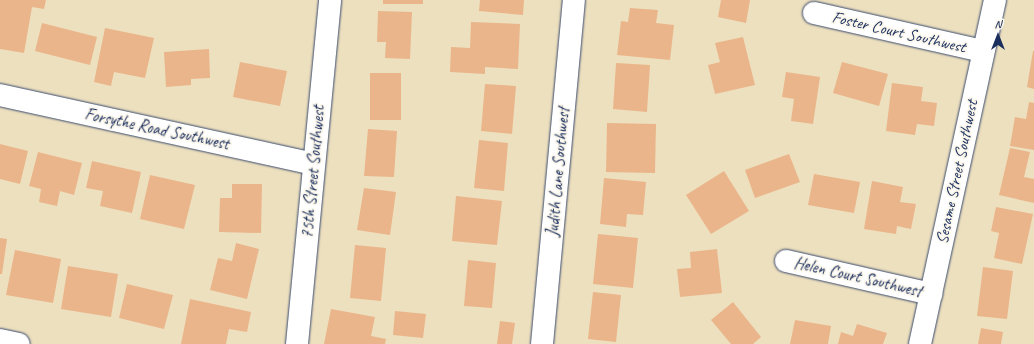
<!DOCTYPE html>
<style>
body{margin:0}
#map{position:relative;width:1034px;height:344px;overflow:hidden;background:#ede0bf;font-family:Caveat,sans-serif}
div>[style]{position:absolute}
.building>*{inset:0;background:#eab58a}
.roads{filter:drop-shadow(0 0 1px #3a4a6d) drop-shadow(0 0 1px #3a4a6d)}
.minor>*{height:22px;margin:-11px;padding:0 11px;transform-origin:11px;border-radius:11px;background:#fff}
span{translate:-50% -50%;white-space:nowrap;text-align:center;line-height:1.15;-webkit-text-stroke:3.5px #fbf7ec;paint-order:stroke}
.street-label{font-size:17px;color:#1b2f5e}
.north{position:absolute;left:978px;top:16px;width:40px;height:40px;-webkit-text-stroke:3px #fbf7ec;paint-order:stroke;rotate:0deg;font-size:11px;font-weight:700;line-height:16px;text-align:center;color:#1b2f5e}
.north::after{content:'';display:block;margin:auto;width:14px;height:18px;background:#1b2f5e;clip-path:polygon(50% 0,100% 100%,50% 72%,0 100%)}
</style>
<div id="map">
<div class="building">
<i style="clip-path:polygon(0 0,46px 0,44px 9px,32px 7px,24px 53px,0 49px)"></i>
<i style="clip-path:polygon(383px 0,423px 0,423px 4px,383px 4px)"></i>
<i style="clip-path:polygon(480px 0,524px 0,523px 15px,479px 11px)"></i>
<i style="clip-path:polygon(721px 0,750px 0,746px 23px,718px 17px)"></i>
<i style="clip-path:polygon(630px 8px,658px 10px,656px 23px,674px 25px,670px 60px,617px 55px,621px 21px,628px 22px)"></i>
<i style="clip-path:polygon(378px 11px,412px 12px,410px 59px,385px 58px,386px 42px,377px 42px)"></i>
<i style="clip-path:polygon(471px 22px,520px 24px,518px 69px,485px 67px,485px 74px,450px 72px,451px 47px,470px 48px)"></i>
<i style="clip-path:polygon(42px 23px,97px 37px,90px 65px,35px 51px)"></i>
<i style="clip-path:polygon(105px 28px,154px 38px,145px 78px,114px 72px,111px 86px,94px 82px)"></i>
<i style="clip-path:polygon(743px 37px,755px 85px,715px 94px,708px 65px,720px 62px,715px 43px)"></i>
<i style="clip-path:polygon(209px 49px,210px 78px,191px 79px,191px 85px,166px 87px,164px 52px)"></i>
<i style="clip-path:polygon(1033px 51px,1034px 51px,1034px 89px,1027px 87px)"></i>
<i style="clip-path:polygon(240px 62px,287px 71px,280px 106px,233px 97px)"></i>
<i style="clip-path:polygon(842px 62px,888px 74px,879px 106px,833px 93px)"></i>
<i style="clip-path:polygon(616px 63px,650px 65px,647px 112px,613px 109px)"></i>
<i style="clip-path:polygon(786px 72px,820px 77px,813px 124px,791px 121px,794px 99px,782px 97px)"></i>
<i style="clip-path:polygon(370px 73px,401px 73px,401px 120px,370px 120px)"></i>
<i style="clip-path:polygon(892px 83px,923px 87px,921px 101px,937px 103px,934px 126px,917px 124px,915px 135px,886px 131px)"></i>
<i style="clip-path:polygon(485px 84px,516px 86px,512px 134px,481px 131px)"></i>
<i style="clip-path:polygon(1029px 102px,1034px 103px,1034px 150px,1010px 146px,1015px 117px,1026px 119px)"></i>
<i style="clip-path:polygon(607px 123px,656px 124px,655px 173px,606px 172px)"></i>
<i style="clip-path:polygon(368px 129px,397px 131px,394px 177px,364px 176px)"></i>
<i style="clip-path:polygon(479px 140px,508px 143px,504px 191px,474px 188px)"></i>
<i style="clip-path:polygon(0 144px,28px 151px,20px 184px,0 179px)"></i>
<i style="clip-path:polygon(1010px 148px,1030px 152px,1024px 177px,1034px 179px,1034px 203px,999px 195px)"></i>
<i style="clip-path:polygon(38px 152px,82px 163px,74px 195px,60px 191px,57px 206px,39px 202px,41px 189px,29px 186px)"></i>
<i style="clip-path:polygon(789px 154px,800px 182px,755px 198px,745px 170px)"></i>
<i style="clip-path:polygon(92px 161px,141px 172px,132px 213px,100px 206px,103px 191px,86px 188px)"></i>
<i style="clip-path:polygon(724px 171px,749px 211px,711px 234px,686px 195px)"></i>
<i style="clip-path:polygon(814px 174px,860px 182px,854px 213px,808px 205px)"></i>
<i style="clip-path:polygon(150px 175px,195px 185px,184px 229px,140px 219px)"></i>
<i style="clip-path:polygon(604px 178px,646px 182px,643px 215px,627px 214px,626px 227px,600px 224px)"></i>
<i style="clip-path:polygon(872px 181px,903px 187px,900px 202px,916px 204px,911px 229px,897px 226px,896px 234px,864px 229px)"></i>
<i style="clip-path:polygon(232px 184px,262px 184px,261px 233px,219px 232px,220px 198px,232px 198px)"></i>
<i style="clip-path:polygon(364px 188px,396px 192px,390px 235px,357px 230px)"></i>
<i style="clip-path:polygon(456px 196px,502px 201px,497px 245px,452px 241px)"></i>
<i style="clip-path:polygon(996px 207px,1033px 214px,1022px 264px,994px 258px,999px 233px,991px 231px)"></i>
<i style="clip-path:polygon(598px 234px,638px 238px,633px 288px,593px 284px)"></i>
<i style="clip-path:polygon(0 238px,7px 239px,2px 274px,0 274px)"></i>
<i style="clip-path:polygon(236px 243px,259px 249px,247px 299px,210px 290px,218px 258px,232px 261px)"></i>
<i style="clip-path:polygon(355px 245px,386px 248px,381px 301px,350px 298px)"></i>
<i style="clip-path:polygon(717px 249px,722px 293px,680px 297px,677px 269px,691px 268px,690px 252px)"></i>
<i style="clip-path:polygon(15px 250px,61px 259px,53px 303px,6px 295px)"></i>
<i style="clip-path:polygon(468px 260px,496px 263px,492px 308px,464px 306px)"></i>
<i style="clip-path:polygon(68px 266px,118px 274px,111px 317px,61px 309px)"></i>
<i style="clip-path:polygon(983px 267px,1013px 271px,1007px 319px,977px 316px)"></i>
<i style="clip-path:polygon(127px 284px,173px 295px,164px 329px,119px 318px)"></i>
<i style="clip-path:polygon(593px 292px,621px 295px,616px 342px,588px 339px)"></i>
<i style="clip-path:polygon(190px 299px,251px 312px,247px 332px,229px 329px,226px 344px,181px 344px)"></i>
<i style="clip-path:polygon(733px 302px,761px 337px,753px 344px,731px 344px,711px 320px)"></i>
<i style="clip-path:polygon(331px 309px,375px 317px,371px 336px,386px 339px,385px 344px,324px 344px)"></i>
<i style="clip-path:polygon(395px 311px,426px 314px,423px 338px,393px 335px)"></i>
<i style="clip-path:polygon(795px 320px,831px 326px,828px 344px,790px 344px)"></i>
<i style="clip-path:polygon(500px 321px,515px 323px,512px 344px,497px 344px)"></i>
<i style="clip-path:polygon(857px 324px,887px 333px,883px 344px,838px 344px,841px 332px,853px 336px)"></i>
<i style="clip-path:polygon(981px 328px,1003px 332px,1001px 344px,978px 344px)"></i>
</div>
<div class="roads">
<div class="minor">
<i style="left:814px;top:13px;width:173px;rotate:12.7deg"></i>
<i style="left:0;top:95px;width:321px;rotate:12.4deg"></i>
<i style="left:786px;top:261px;width:149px;rotate:12.8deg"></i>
<i style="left:0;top:340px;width:19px;rotate:12deg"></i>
<i style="left:297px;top:344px;width:346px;rotate:-84.5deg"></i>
<i style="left:542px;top:344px;width:345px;rotate:-84.7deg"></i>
<i style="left:920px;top:344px;width:352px;rotate:-77.7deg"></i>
</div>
</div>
<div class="street-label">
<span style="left:899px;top:32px;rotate:13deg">Foster Court Southwest</span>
<span style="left:157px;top:129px;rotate:12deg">Forsythe Road Southwest</span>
<span style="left:313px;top:172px;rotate:-85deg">75th Street Southwest</span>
<span style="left:558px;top:172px;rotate:-85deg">Judith Lane Southwest</span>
<span style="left:957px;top:172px;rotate:-78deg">Sesame Street Southwest</span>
<span style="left:858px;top:277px;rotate:13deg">Helen Court Southwest</span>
</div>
<div class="north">N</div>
</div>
